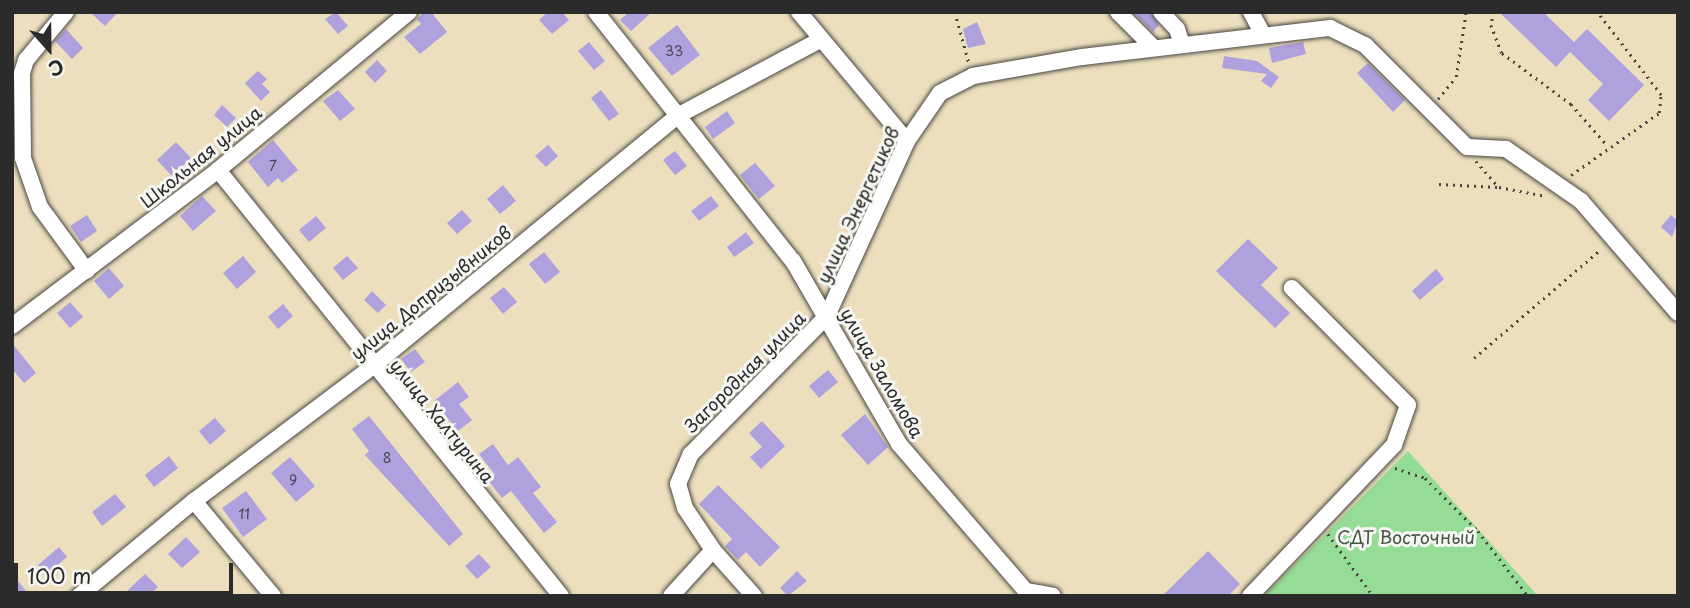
<!DOCTYPE html>
<meta charset="utf-8">
<style>
body{margin:0}
#map{position:relative;width:1690px;height:608px;overflow:hidden;background:#eddfbe;font-family:"Playpen Sans",sans-serif}
div>[style]{position:absolute}
.green>*{inset:0;background:#95dc96}
.building>*{inset:0;background:#aea1de}
.path>*{height:2.5px;margin-top:-1.25px;transform-origin:0;background:repeating-linear-gradient(90deg,#484641 0 2px,transparent 0 7px)}
.roads{filter:drop-shadow(0 0 2px #484641) drop-shadow(0 0 2px #484641)}
.minor>*{height:16px;margin:-8px;padding:0 8px;transform-origin:8px;border-radius:8px;background:#fff}
span{translate:-50% -50%;white-space:nowrap;text-align:center;line-height:1.15;-webkit-text-stroke:6px #f6f6f2;paint-order:stroke}
.number-label{font-size:14px;color:#4c4858}
.number-label span{-webkit-text-stroke-width:0}
.street-label{font-size:18px;color:#2b2b2b}
.park-label{font-size:18px;color:#465746}
.frame{position:absolute;inset:0;border:14px solid #2b2b2b;pointer-events:none}
.north{position:absolute;left:14px;top:14px;width:70px;height:70px;-webkit-text-stroke:5px #f6f6f2;paint-order:stroke;rotate:159deg;font-size:19px;font-weight:700;line-height:28px;text-align:center;color:#2b2b2b}
.north::after{content:'';display:block;margin:auto;width:24px;height:32px;background:#2b2b2b;clip-path:polygon(50% 0,100% 100%,50% 72%,0 100%)}
.scale{position:absolute;left:14px;top:563px;width:219px;height:32px;box-sizing:border-box;border:4px solid #2b2b2b;border-top:0;padding-left:9px;font-size:21px;line-height:24px;white-space:nowrap;color:#2b2b2b;-webkit-text-stroke:5px #f6f6f2;paint-order:stroke}
</style>
<div id="map">
<div class="green">
<i style="clip-path:polygon(1408px 451px,1538px 596px,1264px 596px)"></i>
</div>
<div class="building">
<i style="clip-path:polygon(90px 12px,118px 12px,105px 26px)"></i>
<i style="clip-path:polygon(336px 12px,348px 26px,338px 34px,325px 19px)"></i>
<i style="clip-path:polygon(424px 12px,431px 12px,447px 32px,420px 54px,404px 37px,421px 24px,417px 19px)"></i>
<i style="clip-path:polygon(548px 12px,562px 12px,569px 20px,552px 34px,539px 20px)"></i>
<i style="clip-path:polygon(629px 12px,652px 12px,631px 31px,620px 20px)"></i>
<i style="clip-path:polygon(1133px 12px,1151px 12px,1159px 25px,1153px 32px)"></i>
<i style="clip-path:polygon(1499px 12px,1543px 12px,1574px 42px,1587px 29px,1644px 85px,1609px 121px,1588px 100px,1603px 84px,1570px 52px,1556px 67px)"></i>
<i style="clip-path:polygon(977px 22px,986px 44px,968px 48px,963px 29px)"></i>
<i style="clip-path:polygon(677px 25px,700px 55px,672px 76px,648px 48px)"></i>
<i style="clip-path:polygon(66px 29px,83px 48px,72px 59px,55px 41px)"></i>
<i style="clip-path:polygon(589px 42px,605px 61px,594px 70px,578px 51px)"></i>
<i style="clip-path:polygon(1303px 42px,1306px 54px,1272px 63px,1269px 48px)"></i>
<i style="clip-path:polygon(1224px 56px,1257px 61px,1279px 77px,1271px 88px,1261px 81px,1267px 74px,1222px 68px)"></i>
<i style="clip-path:polygon(377px 60px,387px 71px,375px 83px,365px 72px)"></i>
<i style="clip-path:polygon(1368px 63px,1405px 100px,1393px 112px,1357px 73px)"></i>
<i style="clip-path:polygon(258px 71px,267px 79px,262px 84px,270px 92px,261px 101px,245px 83px)"></i>
<i style="clip-path:polygon(338px 90px,355px 109px,340px 121px,323px 101px)"></i>
<i style="clip-path:polygon(601px 90px,619px 114px,609px 121px,591px 98px)"></i>
<i style="clip-path:polygon(222px 105px,236px 118px,227px 127px,214px 115px)"></i>
<i style="clip-path:polygon(727px 111px,735px 123px,713px 139px,705px 127px)"></i>
<i style="clip-path:polygon(273px 140px,298px 170px,282px 183px,278px 178px,268px 187px,248px 162px)"></i>
<i style="clip-path:polygon(176px 142px,191px 158px,172px 176px,157px 160px)"></i>
<i style="clip-path:polygon(548px 145px,558px 156px,546px 167px,535px 156px)"></i>
<i style="clip-path:polygon(675px 151px,687px 166px,675px 175px,663px 160px)"></i>
<i style="clip-path:polygon(755px 163px,775px 186px,759px 199px,740px 175px)"></i>
<i style="clip-path:polygon(503px 185px,516px 201px,500px 214px,487px 199px)"></i>
<i style="clip-path:polygon(202px 196px,216px 211px,193px 231px,180px 216px)"></i>
<i style="clip-path:polygon(711px 196px,719px 206px,699px 221px,691px 211px)"></i>
<i style="clip-path:polygon(462px 210px,472px 221px,457px 234px,447px 223px)"></i>
<i style="clip-path:polygon(87px 215px,97px 231px,81px 242px,70px 226px)"></i>
<i style="clip-path:polygon(1671px 215px,1678px 221px,1672px 237px,1661px 227px)"></i>
<i style="clip-path:polygon(316px 216px,326px 228px,309px 242px,299px 230px)"></i>
<i style="clip-path:polygon(746px 232px,754px 243px,734px 257px,727px 247px)"></i>
<i style="clip-path:polygon(1248px 239px,1278px 268px,1261px 285px,1290px 313px,1275px 328px,1216px 271px)"></i>
<i style="clip-path:polygon(544px 252px,560px 272px,545px 284px,529px 264px)"></i>
<i style="clip-path:polygon(243px 256px,256px 272px,237px 289px,223px 273px)"></i>
<i style="clip-path:polygon(347px 256px,358px 268px,343px 280px,333px 268px)"></i>
<i style="clip-path:polygon(109px 268px,124px 286px,109px 299px,94px 281px)"></i>
<i style="clip-path:polygon(1436px 269px,1444px 279px,1420px 300px,1412px 291px)"></i>
<i style="clip-path:polygon(504px 287px,517px 302px,503px 314px,490px 298px)"></i>
<i style="clip-path:polygon(372px 291px,386px 305px,378px 313px,364px 300px)"></i>
<i style="clip-path:polygon(70px 302px,83px 317px,70px 328px,57px 313px)"></i>
<i style="clip-path:polygon(283px 304px,293px 316px,278px 329px,268px 317px)"></i>
<i style="clip-path:polygon(12px 343px,36px 373px,24px 383px,12px 369px)"></i>
<i style="clip-path:polygon(415px 349px,425px 362px,411px 372px,401px 359px)"></i>
<i style="clip-path:polygon(828px 370px,838px 382px,819px 398px,809px 386px)"></i>
<i style="clip-path:polygon(458px 382px,469px 397px,459px 404px,472px 420px,458px 431px,434px 401px)"></i>
<i style="clip-path:polygon(865px 414px,888px 447px,868px 465px,841px 435px)"></i>
<i style="clip-path:polygon(369px 416px,463px 534px,449px 546px,365px 455px,369px 451px,352px 429px)"></i>
<i style="clip-path:polygon(215px 418px,226px 431px,210px 445px,199px 431px)"></i>
<i style="clip-path:polygon(762px 421px,785px 446px,761px 469px,750px 457px,762px 447px,749px 433px)"></i>
<i style="clip-path:polygon(493px 444px,508px 465px,518px 457px,541px 487px,533px 493px,557px 522px,544px 533px,511px 491px,502px 498px,488px 480px,495px 475px,479px 454px)"></i>
<i style="clip-path:polygon(169px 456px,178px 468px,154px 487px,145px 475px)"></i>
<i style="clip-path:polygon(290px 457px,315px 486px,296px 502px,271px 473px)"></i>
<i style="clip-path:polygon(718px 485px,780px 547px,760px 567px,746px 552px,738px 560px,725px 546px,732px 539px,699px 504px)"></i>
<i style="clip-path:polygon(246px 491px,267px 519px,243px 537px,222px 508px)"></i>
<i style="clip-path:polygon(115px 494px,126px 507px,102px 526px,92px 512px)"></i>
<i style="clip-path:polygon(186px 537px,200px 552px,182px 568px,168px 554px)"></i>
<i style="clip-path:polygon(59px 547px,67px 557px,46px 575px,38px 565px)"></i>
<i style="clip-path:polygon(1208px 551px,1240px 584px,1228px 596px,1162px 596px)"></i>
<i style="clip-path:polygon(479px 554px,491px 567px,477px 579px,465px 566px)"></i>
<i style="clip-path:polygon(797px 571px,807px 581px,788px 596px,780px 588px)"></i>
<i style="clip-path:polygon(145px 574px,158px 587px,148px 596px,133px 596px,128px 590px)"></i>
<i style="clip-path:polygon(19px 582px,26px 591px,12px 596px,12px 587px)"></i>
</div>
<div class="path">
<i style="left:955px;top:12px;width:53px;rotate:74.6deg"></i>
<i style="left:1494px;top:12px;width:13px;rotate:103deg"></i>
<i style="left:1491px;top:25px;width:30px;rotate:69deg"></i>
<i style="left:1502px;top:53px;width:86px;rotate:36.5deg"></i>
<i style="left:1571px;top:104px;width:55px;rotate:48.7deg"></i>
<i style="left:1438px;top:99px;width:28px;rotate:-51deg"></i>
<i style="left:1456px;top:77px;width:66px;rotate:-81.3deg"></i>
<i style="left:1476px;top:161px;width:35px;rotate:49deg"></i>
<i style="left:1571px;top:175px;width:108px;rotate:-35.2deg"></i>
<i style="left:1659px;top:113px;width:18px;rotate:-84deg"></i>
<i style="left:1661px;top:95px;width:105px;rotate:-127.6deg"></i>
<i style="left:1439px;top:184px;width:60px;rotate:2.9deg"></i>
<i style="left:1499px;top:187px;width:48px;rotate:10.8deg"></i>
<i style="left:1474px;top:358px;width:167px;rotate:-40.6deg"></i>
<i style="left:1395px;top:468px;width:32px;rotate:18deg"></i>
<i style="left:1425px;top:478px;width:75px;rotate:45deg"></i>
<i style="left:1478px;top:531px;width:82px;rotate:52.4deg"></i>
<i style="left:1328px;top:534px;width:77px;rotate:54deg"></i>
</div>
<div class="roads">
<div class="minor">
<i style="left:66px;top:12px;width:62px;rotate:129.8deg"></i>
<i style="left:26px;top:60px;width:14px;rotate:107deg"></i>
<i style="left:22px;top:73px;width:85px;rotate:89.3deg"></i>
<i style="left:23px;top:158px;width:52px;rotate:70.9deg"></i>
<i style="left:40px;top:207px;width:79px;rotate:53.7deg"></i>
<i style="left:596px;top:12px;width:318px;rotate:51.7deg"></i>
<i style="left:793px;top:261px;width:211px;rotate:59.9deg"></i>
<i style="left:899px;top:444px;width:194px;rotate:49.2deg"></i>
<i style="left:1026px;top:591px;width:27px;rotate:10deg"></i>
<i style="left:799px;top:12px;width:168px;rotate:50.1deg"></i>
<i style="left:1118px;top:12px;width:51px;rotate:45deg"></i>
<i style="left:1161px;top:12px;width:23px;rotate:47deg"></i>
<i style="left:1177px;top:29px;width:16px;rotate:72deg"></i>
<i style="left:1251px;top:12px;width:24px;rotate:62deg"></i>
<i style="left:218px;top:170px;width:547px;rotate:51.16deg"></i>
<i style="left:12px;top:326px;width:258px;rotate:-37.1deg"></i>
<i style="left:218px;top:170px;width:248px;rotate:-39.6deg"></i>
<i style="left:194px;top:501px;width:124px;rotate:50.3deg"></i>
<i style="left:79px;top:596px;width:149px;rotate:-39.6deg"></i>
<i style="left:194px;top:501px;width:224px;rotate:-37deg"></i>
<i style="left:373px;top:366px;width:396px;rotate:-39.4deg"></i>
<i style="left:679px;top:115px;width:160px;rotate:-28deg"></i>
<i style="left:671px;top:596px;width:62px;rotate:-47.6deg"></i>
<i style="left:754px;top:596px;width:62px;rotate:-131.7deg"></i>
<i style="left:713px;top:550px;width:50px;rotate:-123.7deg"></i>
<i style="left:685px;top:508px;width:25px;rotate:-106deg"></i>
<i style="left:678px;top:484px;width:33px;rotate:-67deg"></i>
<i style="left:691px;top:454px;width:194px;rotate:-45.4deg"></i>
<i style="left:827px;top:316px;width:192px;rotate:-65.4deg"></i>
<i style="left:907px;top:141px;width:58px;rotate:-55.5deg"></i>
<i style="left:940px;top:93px;width:37px;rotate:-27deg"></i>
<i style="left:973px;top:76px;width:111px;rotate:-9.9deg"></i>
<i style="left:1082px;top:57px;width:250px;rotate:-6.7deg"></i>
<i style="left:1330px;top:28px;width:39px;rotate:26deg"></i>
<i style="left:1365px;top:45px;width:144px;rotate:45deg"></i>
<i style="left:1467px;top:147px;width:39px;rotate:3deg"></i>
<i style="left:1506px;top:149px;width:91px;rotate:34.7deg"></i>
<i style="left:1581px;top:201px;width:148px;rotate:49.1deg"></i>
<i style="left:1250px;top:596px;width:209px;rotate:-46.4deg"></i>
<i style="left:1394px;top:445px;width:42px;rotate:-70.7deg"></i>
<i style="left:1408px;top:405px;width:165px;rotate:-134.8deg"></i>
</div>
</div>
<div class="number-label">
<span style="left:674px;top:51px">33</span>
<span style="left:273px;top:166px">7</span>
<span style="left:387px;top:458px">8</span>
<span style="left:293px;top:480px">9</span>
<span style="left:244px;top:514px">11</span>
</div>
<div class="street-label">
<span style="left:201px;top:157px;rotate:-39deg">Школьная улица</span>
<span style="left:858px;top:205px;rotate:-65deg">улица Энергетиков</span>
<span style="left:431px;top:293px;rotate:-39deg">улица Допризывников</span>
<span style="left:745px;top:372px;rotate:-45deg">Загородная улица</span>
<span style="left:882px;top:373px;rotate:60deg">улица Заломова</span>
<span style="left:442px;top:421px;rotate:51deg">улица Халтурина</span>
</div>
<div class="park-label">
<span style="left:1406px;top:537px">СДТ Восточный</span>
</div>
<div class="frame"></div>
<div class="north">С</div>
<div class="scale">100 m</div>
</div>
